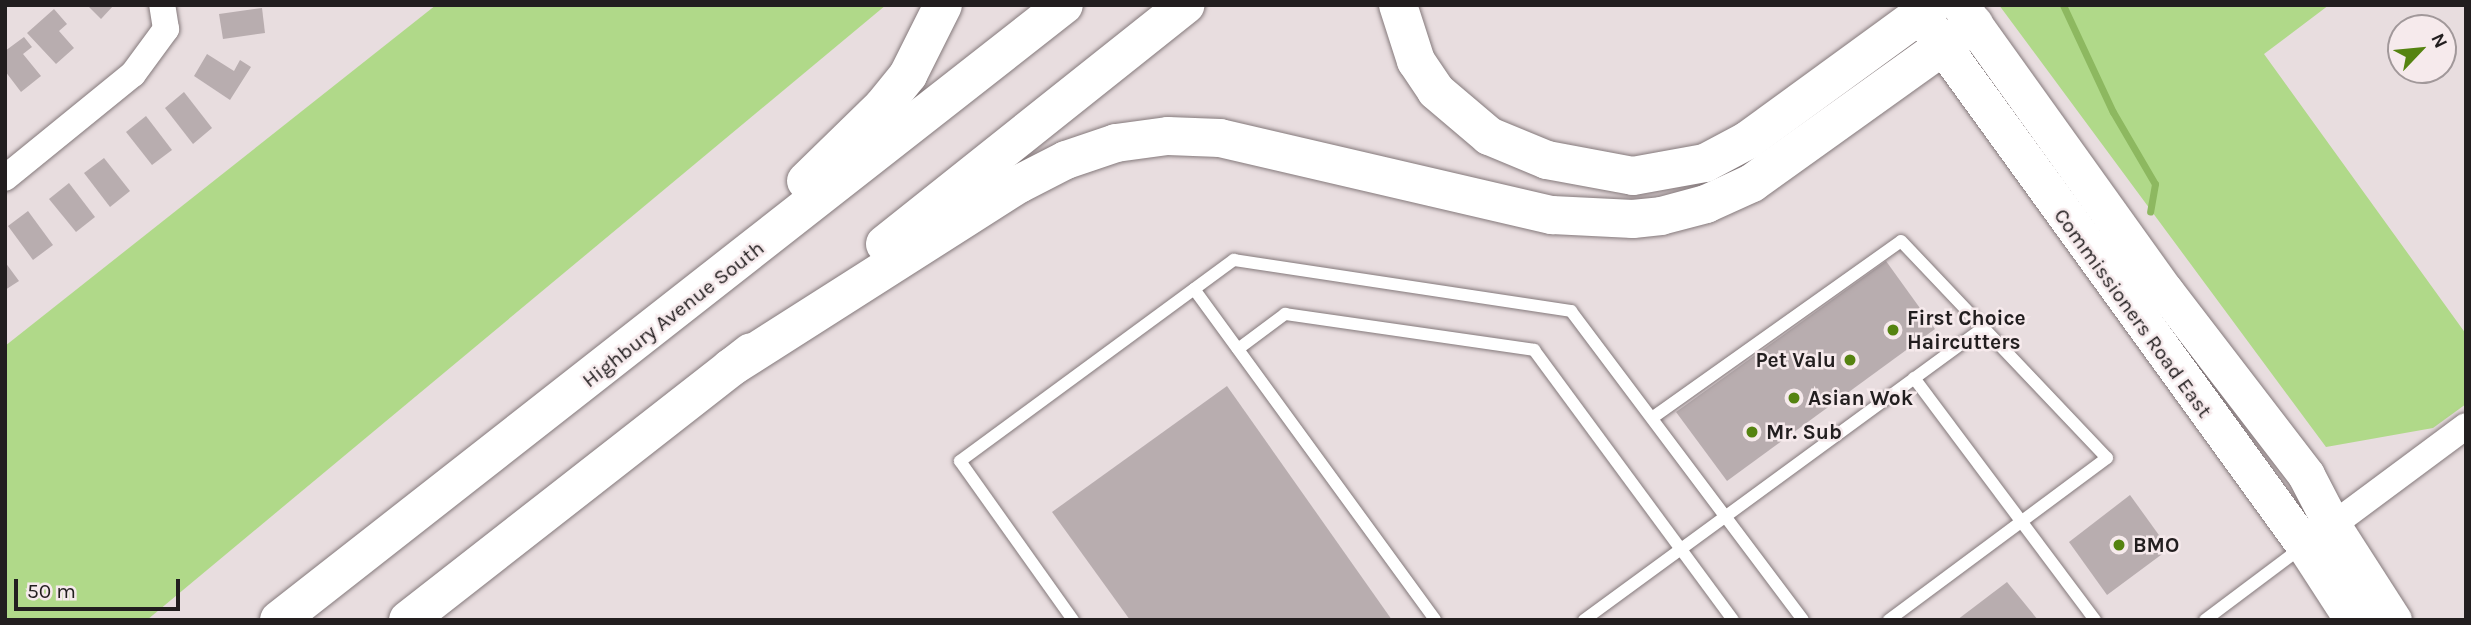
<!DOCTYPE html>
<style>
body{margin:0}
#map{position:relative;width:2471px;height:625px;overflow:hidden;background:#e8dddf;font-family:Karla,sans-serif}
div>[style]{position:absolute}
.green>*{inset:0;background:#b0d989}
.stream>*{height:7px;margin:-3.5px;padding:0 3.5px;transform-origin:3.5px;border-radius:3.5px;background:#8db860}
.building>*{inset:0;background:#b8adaf}
.roads{filter:drop-shadow(0 0 2px #84797b) drop-shadow(0 0 2px #84797b)}
.lane>*{height:12px;margin:-6px;padding:0 6px;transform-origin:6px;border-radius:6px;background:#fff}
.street>*{height:26px;margin:-13px;padding:0 13px;transform-origin:13px;border-radius:13px;background:#fff}
.secondary>*{height:37px;margin:-18.5px;padding:0 18.5px;transform-origin:18.5px;border-radius:18.5px;background:#fff}
.highway>*{height:38px;margin:-19px;padding:0 19px;transform-origin:19px;border-radius:19px;background:#fff}
.dots>*{width:19px;height:19px;translate:-50% -50%;box-sizing:border-box;border:4px solid #f6eaec;border-radius:50%}
span{translate:-50% -50%;white-space:nowrap;text-align:center;line-height:1.15;-webkit-text-stroke:5px #f6eaec;paint-order:stroke}
.street-label{font-size:21px;color:#221e1f}
.poi-label{font-size:21px;color:#221e1f;font-weight:700}
.left{translate:0 -50%;text-align:left}
.right{translate:-100% -50%;text-align:right}
.frame{position:absolute;inset:0;border:7px solid #221e1f;pointer-events:none}
.north{position:absolute;left:2387px;top:14px;width:70px;height:70px;box-sizing:border-box;background:#f6eaec;border:2px solid #a1989a;border-radius:50%;rotate:64deg;font-size:19px;font-weight:700;line-height:28px;text-align:center;color:#221e1f}
.north::after{content:'';display:block;margin:auto;width:24px;height:32px;background:#558310;clip-path:polygon(50% 0,100% 100%,50% 72%,0 100%)}
.scale{position:absolute;left:14px;top:579px;width:166px;height:32px;box-sizing:border-box;border:4px solid #221e1f;border-top:0;padding-left:9px;font-size:21px;line-height:24px;white-space:nowrap;color:#221e1f;-webkit-text-stroke:5px #f6eaec;paint-order:stroke}
</style>
<div id="map">
<div class="green">
<i style="clip-path:polygon(436px 5px,886px 5px,147px 620px,5px 620px,5px 346px)"></i>
<i style="clip-path:polygon(1999px 5px,2329px 5px,2264px 54px,2466px 334px,2466px 404px,2433px 428px,2326px 447px)"></i>
</div>
<div class="stream">
<i style="left:2063px;top:5px;width:118px;rotate:65deg"></i>
<i style="left:2113px;top:112px;width:83px;rotate:59.7deg"></i>
<i style="left:2155px;top:184px;width:28px;rotate:100deg"></i>
</div>
<div class="building">
<i style="clip-path:polygon(87px 5px,114px 5px,101px 19px)"></i>
<i style="clip-path:polygon(262px 8px,265px 33px,223px 39px,219px 14px)"></i>
<i style="clip-path:polygon(54px 9px,67px 24px,59px 31px,74px 48px,56px 64px,27px 33px)"></i>
<i style="clip-path:polygon(24px 37px,32px 47px,23px 54px,41px 76px,21px 92px,5px 71px,5px 51px)"></i>
<i style="clip-path:polygon(207px 54px,234px 71px,240px 60px,251px 67px,230px 100px,194px 76px)"></i>
<i style="clip-path:polygon(184px 92px,212px 128px,193px 144px,165px 108px)"></i>
<i style="clip-path:polygon(146px 116px,172px 150px,152px 165px,126px 132px)"></i>
<i style="clip-path:polygon(104px 158px,130px 191px,110px 207px,84px 173px)"></i>
<i style="clip-path:polygon(69px 183px,95px 217px,76px 232px,49px 199px)"></i>
<i style="clip-path:polygon(28px 211px,53px 245px,33px 260px,8px 226px)"></i>
<i style="clip-path:polygon(1886px 261px,1935px 329px,1727px 481px,1676px 412px)"></i>
<i style="clip-path:polygon(5px 262px,19px 281px,5px 290px)"></i>
<i style="clip-path:polygon(1227px 386px,1392px 620px,1130px 620px,1052px 512px)"></i>
<i style="clip-path:polygon(2130px 495px,2169px 549px,2107px 595px,2069px 542px)"></i>
<i style="clip-path:polygon(2007px 582px,2038px 620px,1957px 620px)"></i>
</div>
<div class="roads">
<div class="lane">
<i style="left:1194px;top:289px;width:409px;rotate:53.9deg"></i>
<i style="left:1238px;top:349px;width:59px;rotate:-36.7deg"></i>
<i style="left:1285px;top:314px;width:252px;rotate:8.2deg"></i>
<i style="left:1534px;top:350px;width:335px;rotate:53.6deg"></i>
<i style="left:1914px;top:378px;width:302px;rotate:53.2deg"></i>
<i style="left:1652px;top:418px;width:305px;rotate:-35.4deg"></i>
<i style="left:1901px;top:241px;width:299px;rotate:46.5deg"></i>
<i style="left:2107px;top:458px;width:272px;rotate:143.4deg"></i>
<i style="left:1073px;top:620px;width:195px;rotate:-125.4deg"></i>
<i style="left:960px;top:461px;width:340px;rotate:-36.3deg"></i>
<i style="left:1234px;top:260px;width:341px;rotate:8.6deg"></i>
<i style="left:1571px;top:311px;width:386px;rotate:53.1deg"></i>
<i style="left:1584px;top:620px;width:494px;rotate:-36.2deg"></i>
<i style="left:2205px;top:620px;width:120px;rotate:-36.9deg"></i>
</div>
<div class="street">
<i style="left:5px;top:178px;width:165px;rotate:-39.1deg"></i>
<i style="left:133px;top:74px;width:56px;rotate:-53.7deg"></i>
<i style="left:166px;top:29px;width:24px;rotate:-99deg"></i>
<i style="left:2318px;top:536px;width:184px;rotate:-36.6deg"></i>
</div>
<div class="secondary">
<i style="left:1960px;top:5px;width:352px;rotate:54.4deg"></i>
<i style="left:2165px;top:291px;width:232px;rotate:52.5deg"></i>
<i style="left:2306px;top:475px;width:56px;rotate:62.5deg"></i>
<i style="left:2332px;top:525px;width:113px;rotate:57.3deg"></i>
<i style="left:1924px;top:20px;width:649px;rotate:54.08deg"></i>
<i style="left:2305px;top:546px;width:88px;rotate:57deg"></i>
</div>
<div class="highway">
<i style="left:1398px;top:5px;width:59px;rotate:72.2deg"></i>
<i style="left:1416px;top:61px;width:36px;rotate:56deg"></i>
<i style="left:1436px;top:91px;width:70px;rotate:40.3deg"></i>
<i style="left:1489px;top:136px;width:63px;rotate:22.5deg"></i>
<i style="left:1547px;top:160px;width:87px;rotate:10.5deg"></i>
<i style="left:1633px;top:176px;width:73px;rotate:-10.2deg"></i>
<i style="left:1705px;top:163px;width:49px;rotate:-28.1deg"></i>
<i style="left:1748px;top:140px;width:229px;rotate:-36.1deg"></i>
<i style="left:806px;top:181px;width:107px;rotate:-44.2deg"></i>
<i style="left:883px;top:106px;width:40px;rotate:-51deg"></i>
<i style="left:908px;top:75px;width:78px;rotate:-63.4deg"></i>
<i style="left:885px;top:244px;width:384px;rotate:-38.5deg"></i>
<i style="left:730px;top:368px;width:343px;rotate:-32.5deg"></i>
<i style="left:1019px;top:184px;width:53px;rotate:-27.1deg"></i>
<i style="left:1066px;top:160px;width:53px;rotate:-18.8deg"></i>
<i style="left:1116px;top:143px;width:52px;rotate:-7.7deg"></i>
<i style="left:1168px;top:136px;width:52px;rotate:2.2deg"></i>
<i style="left:1220px;top:138px;width:341px;rotate:13.1deg"></i>
<i style="left:1552px;top:215px;width:81px;rotate:2.8deg"></i>
<i style="left:1633px;top:219px;width:28px;rotate:-6deg"></i>
<i style="left:1661px;top:216px;width:47px;rotate:-14.9deg"></i>
<i style="left:1706px;top:204px;width:51px;rotate:-24.5deg"></i>
<i style="left:1752px;top:183px;width:273px;rotate:-35.6deg"></i>
<i style="left:279px;top:620px;width:997px;rotate:-38.08deg"></i>
<i style="left:408px;top:620px;width:435px;rotate:-38deg"></i>
</div>
</div>
<div class="dots">
<i style="left:1893px;top:330px;background:#558310"></i>
<i style="left:1850px;top:360px;background:#558310"></i>
<i style="left:1794px;top:398px;background:#558310"></i>
<i style="left:1752px;top:432px;background:#558310"></i>
<i style="left:2119px;top:545px;background:#558310"></i>
</div>
<div class="street-label">
<span style="left:2133px;top:313px;rotate:54deg">Commissioners Road East</span>
<span style="left:673px;top:314px;rotate:-38deg">Highbury Avenue South</span>
</div>
<div class="poi-label">
<span class="left" style="left:1907px;top:330px">First Choice<br>Haircutters</span>
<span class="right" style="left:1836px;top:360px">Pet Valu</span>
<span class="left" style="left:1808px;top:398px">Asian Wok</span>
<span class="left" style="left:1766px;top:432px">Mr. Sub</span>
<span class="left" style="left:2133px;top:545px">BMO</span>
</div>
<div class="frame"></div>
<div class="north">N</div>
<div class="scale">50 m</div>
</div>
